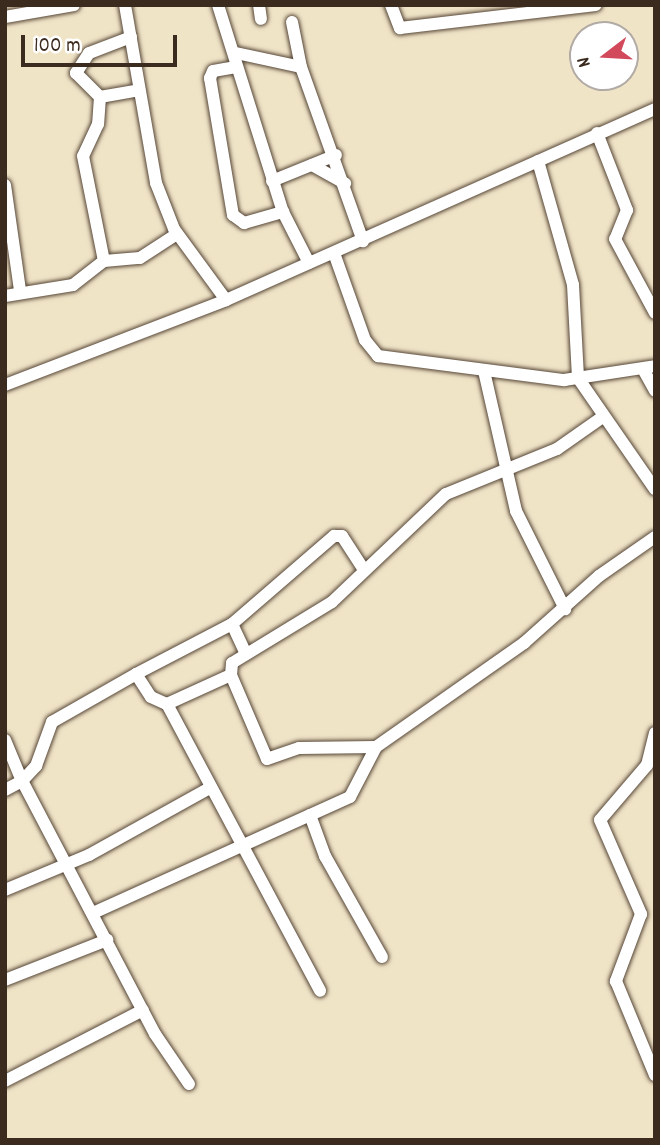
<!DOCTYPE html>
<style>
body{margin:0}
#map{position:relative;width:660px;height:1145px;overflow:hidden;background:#f0e4c7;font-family:Dekko,sans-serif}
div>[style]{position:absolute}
.roads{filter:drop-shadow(0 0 2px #564637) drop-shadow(0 0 2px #564637)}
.minor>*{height:12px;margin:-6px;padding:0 6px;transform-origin:6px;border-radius:6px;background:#fff}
span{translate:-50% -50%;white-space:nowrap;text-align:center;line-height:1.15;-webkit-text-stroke:6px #fff;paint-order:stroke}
.frame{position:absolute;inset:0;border:7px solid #3b2a1e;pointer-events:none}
.north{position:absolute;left:569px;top:21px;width:70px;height:70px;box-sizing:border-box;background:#fff;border:2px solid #b1aaa5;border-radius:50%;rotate:253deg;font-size:19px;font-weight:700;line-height:28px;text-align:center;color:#3b2a1e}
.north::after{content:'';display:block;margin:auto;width:24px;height:32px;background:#d1495b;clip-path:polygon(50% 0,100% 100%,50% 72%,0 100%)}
.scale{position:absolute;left:21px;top:35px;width:156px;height:32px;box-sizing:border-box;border:4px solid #3b2a1e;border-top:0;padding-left:9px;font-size:21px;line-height:24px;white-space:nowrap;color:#3b2a1e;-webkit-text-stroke:5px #fff;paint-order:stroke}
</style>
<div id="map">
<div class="roads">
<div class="minor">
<i style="left:125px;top:5px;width:181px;rotate:80.1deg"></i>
<i style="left:156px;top:183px;width:49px;rotate:68.6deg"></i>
<i style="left:174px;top:229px;width:88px;rotate:53.8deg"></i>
<i style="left:218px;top:5px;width:217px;rotate:72.6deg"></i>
<i style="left:283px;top:212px;width:57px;rotate:63deg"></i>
<i style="left:259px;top:5px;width:14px;rotate:82deg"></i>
<i style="left:391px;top:5px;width:25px;rotate:69deg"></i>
<i style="left:400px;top:28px;width:197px;rotate:-6.7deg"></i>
<i style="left:5px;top:17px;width:70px;rotate:-9.9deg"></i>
<i style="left:292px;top:22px;width:46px;rotate:78.7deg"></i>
<i style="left:301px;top:67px;width:185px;rotate:70.4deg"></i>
<i style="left:131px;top:37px;width:45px;rotate:159.1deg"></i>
<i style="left:89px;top:53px;width:24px;rotate:123deg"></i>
<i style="left:76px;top:73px;width:34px;rotate:45deg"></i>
<i style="left:100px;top:97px;width:40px;rotate:-10deg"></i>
<i style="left:236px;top:53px;width:66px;rotate:12.2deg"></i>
<i style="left:236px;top:67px;width:23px;rotate:170deg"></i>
<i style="left:213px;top:71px;width:8px;rotate:113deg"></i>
<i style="left:210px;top:78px;width:139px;rotate:80.5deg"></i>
<i style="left:233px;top:215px;width:14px;rotate:36deg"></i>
<i style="left:244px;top:223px;width:41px;rotate:-15.8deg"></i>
<i style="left:100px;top:97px;width:27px;rotate:94deg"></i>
<i style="left:98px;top:124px;width:35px;rotate:115deg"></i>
<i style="left:83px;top:156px;width:107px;rotate:78.7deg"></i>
<i style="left:597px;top:133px;width:83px;rotate:68.7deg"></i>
<i style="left:627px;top:210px;width:31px;rotate:112deg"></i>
<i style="left:615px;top:239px;width:84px;rotate:61.6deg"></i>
<i style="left:538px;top:161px;width:129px;rotate:74.2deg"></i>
<i style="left:573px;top:285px;width:93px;rotate:86.9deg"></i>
<i style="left:578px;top:378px;width:135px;rotate:55.3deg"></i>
<i style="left:312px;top:165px;width:38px;rotate:29deg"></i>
<i style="left:272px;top:181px;width:69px;rotate:-22.1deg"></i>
<i style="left:5px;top:185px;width:107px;rotate:81.9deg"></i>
<i style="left:334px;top:253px;width:92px;rotate:70.4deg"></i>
<i style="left:365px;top:340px;width:21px;rotate:51deg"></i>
<i style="left:378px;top:356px;width:188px;rotate:7.4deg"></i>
<i style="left:564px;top:380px;width:92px;rotate:-8.7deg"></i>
<i style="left:5px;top:296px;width:69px;rotate:-9.2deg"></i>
<i style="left:73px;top:285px;width:39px;rotate:-38deg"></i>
<i style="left:104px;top:261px;width:36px;rotate:-5deg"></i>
<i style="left:140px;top:258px;width:44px;rotate:-33deg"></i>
<i style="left:643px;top:369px;width:25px;rotate:61deg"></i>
<i style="left:484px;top:371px;width:144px;rotate:77.1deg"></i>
<i style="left:516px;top:511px;width:110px;rotate:63.4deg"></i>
<i style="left:5px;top:385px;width:237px;rotate:-21deg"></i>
<i style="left:226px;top:300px;width:470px;rotate:-24deg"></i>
<i style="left:232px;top:624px;width:33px;rotate:65deg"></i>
<i style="left:136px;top:674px;width:108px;rotate:-27.5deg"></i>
<i style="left:232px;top:624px;width:135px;rotate:-40.8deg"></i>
<i style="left:334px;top:536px;width:8px"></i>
<i style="left:342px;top:536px;width:40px;rotate:57.1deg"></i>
<i style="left:231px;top:675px;width:12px;rotate:-85deg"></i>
<i style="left:232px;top:663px;width:117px;rotate:-31.4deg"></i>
<i style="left:332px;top:602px;width:157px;rotate:-43.5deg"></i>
<i style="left:446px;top:494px;width:120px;rotate:-22.1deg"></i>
<i style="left:557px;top:449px;width:57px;rotate:-35.1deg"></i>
<i style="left:167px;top:704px;width:325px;rotate:61.9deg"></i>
<i style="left:655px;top:733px;width:33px;rotate:104deg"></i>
<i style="left:647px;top:765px;width:72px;rotate:130.5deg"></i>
<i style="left:600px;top:820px;width:103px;rotate:66.4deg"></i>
<i style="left:641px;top:914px;width:72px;rotate:110.5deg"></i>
<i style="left:616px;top:981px;width:102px;rotate:67.5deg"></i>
<i style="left:5px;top:740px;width:44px;rotate:67.5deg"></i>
<i style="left:22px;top:781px;width:19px;rotate:152deg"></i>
<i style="left:310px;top:815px;width:44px;rotate:69.9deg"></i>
<i style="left:325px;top:856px;width:116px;rotate:60.6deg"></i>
<i style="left:5px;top:890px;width:91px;rotate:-22.6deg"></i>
<i style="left:89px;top:855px;width:138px;rotate:-29deg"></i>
<i style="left:93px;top:913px;width:282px;rotate:-24.3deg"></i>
<i style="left:350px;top:797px;width:56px;rotate:-62.5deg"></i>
<i style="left:376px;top:747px;width:181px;rotate:-35.1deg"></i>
<i style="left:524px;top:643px;width:101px;rotate:-41.8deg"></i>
<i style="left:599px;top:576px;width:68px;rotate:-34.9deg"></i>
<i style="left:5px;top:980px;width:110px;rotate:-21.4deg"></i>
<i style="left:5px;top:1081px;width:155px;rotate:-27.2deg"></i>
<i style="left:189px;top:1084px;width:60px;rotate:-124.2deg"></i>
<i style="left:155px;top:1034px;width:286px;rotate:-117.7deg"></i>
<i style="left:22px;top:781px;width:21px;rotate:-47deg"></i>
<i style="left:36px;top:766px;width:47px;rotate:-70deg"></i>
<i style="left:52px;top:722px;width:97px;rotate:-29.7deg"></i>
<i style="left:136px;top:674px;width:27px;rotate:57deg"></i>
<i style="left:151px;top:697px;width:17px;rotate:24deg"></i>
<i style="left:167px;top:704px;width:70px;rotate:-24.4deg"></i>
<i style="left:231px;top:675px;width:91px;rotate:66.8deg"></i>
<i style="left:267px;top:759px;width:34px;rotate:-19deg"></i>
<i style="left:299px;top:748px;width:77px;rotate:-0.7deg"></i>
</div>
</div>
<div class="frame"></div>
<div class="north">N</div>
<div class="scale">100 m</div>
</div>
